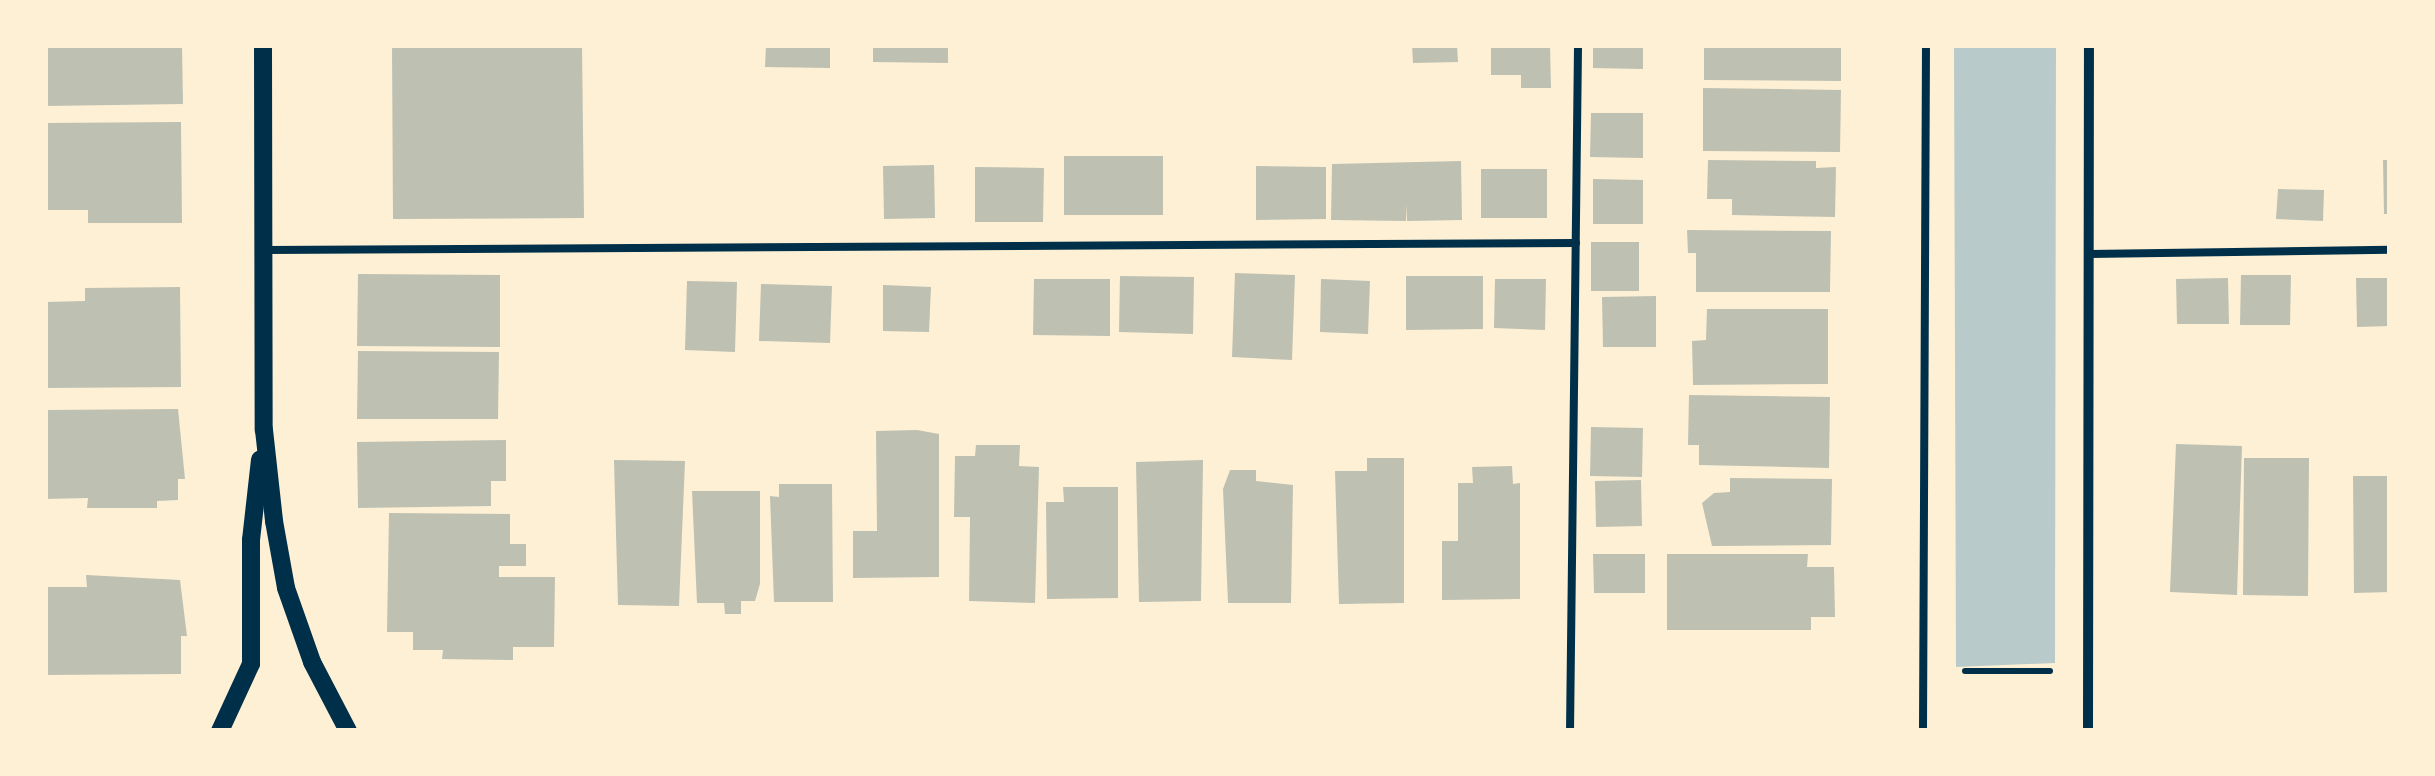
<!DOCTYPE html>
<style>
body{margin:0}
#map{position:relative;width:2435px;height:776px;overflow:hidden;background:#fdf0d5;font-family:"PT Sans Narrow",sans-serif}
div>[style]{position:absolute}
.green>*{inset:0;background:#b9caca}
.building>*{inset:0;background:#bec0b2}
.path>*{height:6px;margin:-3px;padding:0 3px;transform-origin:3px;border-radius:3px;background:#003049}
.service>*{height:8px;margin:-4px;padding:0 4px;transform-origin:4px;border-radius:4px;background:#003049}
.minor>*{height:10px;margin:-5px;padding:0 5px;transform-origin:5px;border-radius:5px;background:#003049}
.tertiary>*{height:18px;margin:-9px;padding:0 9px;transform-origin:9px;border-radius:9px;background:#003049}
span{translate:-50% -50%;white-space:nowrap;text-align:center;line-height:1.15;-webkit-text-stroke:10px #fdf0d5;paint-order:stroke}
.frame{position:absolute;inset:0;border:48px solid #fdf0d5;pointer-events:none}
</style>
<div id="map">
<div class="green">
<i style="clip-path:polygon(1954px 45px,2056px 45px,2055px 663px,1956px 667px)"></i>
</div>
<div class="building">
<i style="clip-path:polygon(45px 45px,182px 45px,183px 104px,45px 106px)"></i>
<i style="clip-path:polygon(392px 45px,582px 45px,584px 218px,393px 219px)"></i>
<i style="clip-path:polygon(766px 45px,830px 45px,830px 68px,765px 67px)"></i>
<i style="clip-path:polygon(873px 45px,948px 45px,948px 63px,873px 62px)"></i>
<i style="clip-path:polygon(1412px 45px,1457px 45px,1458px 62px,1413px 63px)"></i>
<i style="clip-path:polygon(1491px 45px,1550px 45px,1551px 88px,1521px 88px,1521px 75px,1491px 75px)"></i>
<i style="clip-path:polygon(1593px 45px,1643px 45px,1643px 69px,1593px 68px)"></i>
<i style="clip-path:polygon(1704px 45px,1841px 45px,1841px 81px,1704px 80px)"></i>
<i style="clip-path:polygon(1703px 88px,1841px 90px,1840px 152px,1703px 151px)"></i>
<i style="clip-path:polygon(1591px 113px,1643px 113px,1643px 158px,1590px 157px)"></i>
<i style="clip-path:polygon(181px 122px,182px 223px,88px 223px,88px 210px,45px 210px,45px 123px)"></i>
<i style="clip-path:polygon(1064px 156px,1163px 156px,1163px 215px,1064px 215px)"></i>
<i style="clip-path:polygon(1708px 160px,1816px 161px,1816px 168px,1836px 167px,1835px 217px,1732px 215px,1732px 199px,1707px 199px)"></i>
<i style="clip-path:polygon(2383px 160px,2390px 160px,2390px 214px,2384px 214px)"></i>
<i style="clip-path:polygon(1461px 161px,1462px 220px,1407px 221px,1406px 204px,1406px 221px,1331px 220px,1332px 164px)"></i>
<i style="clip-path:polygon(934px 165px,935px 218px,884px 219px,883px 166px)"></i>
<i style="clip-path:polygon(1256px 166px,1326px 167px,1326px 219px,1256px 220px)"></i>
<i style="clip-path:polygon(975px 167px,1044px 168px,1043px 222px,975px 222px)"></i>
<i style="clip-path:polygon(1481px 169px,1547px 169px,1547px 218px,1481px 218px)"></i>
<i style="clip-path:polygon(1593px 179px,1643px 180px,1643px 224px,1593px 224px)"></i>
<i style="clip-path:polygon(2278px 189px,2324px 190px,2323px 221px,2276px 219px)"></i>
<i style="clip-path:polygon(1687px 230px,1831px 231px,1830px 292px,1696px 292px,1696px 253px,1688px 253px)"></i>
<i style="clip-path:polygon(1591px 242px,1639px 242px,1639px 291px,1591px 291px)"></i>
<i style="clip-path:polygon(1235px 273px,1295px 275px,1292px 360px,1232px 357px)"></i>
<i style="clip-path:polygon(358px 274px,500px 275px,500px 347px,357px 346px)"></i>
<i style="clip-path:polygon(2241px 275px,2291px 275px,2290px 325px,2240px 325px)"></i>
<i style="clip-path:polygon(1120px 276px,1194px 277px,1193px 334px,1119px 332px)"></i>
<i style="clip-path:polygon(1406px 276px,1483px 276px,1483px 329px,1406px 330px)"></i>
<i style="clip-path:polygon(2228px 278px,2229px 324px,2177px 324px,2176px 279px)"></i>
<i style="clip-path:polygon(2356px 278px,2390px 278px,2390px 326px,2357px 327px)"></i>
<i style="clip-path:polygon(1034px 279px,1110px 279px,1110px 336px,1033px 335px)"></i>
<i style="clip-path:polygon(1321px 279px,1370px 281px,1368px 334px,1320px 332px)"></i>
<i style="clip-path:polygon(1495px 279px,1546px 279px,1545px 330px,1494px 328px)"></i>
<i style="clip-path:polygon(687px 281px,737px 282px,735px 352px,685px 350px)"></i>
<i style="clip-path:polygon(761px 284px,832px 286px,830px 343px,759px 341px)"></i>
<i style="clip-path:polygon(883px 285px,931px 287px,929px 332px,883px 331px)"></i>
<i style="clip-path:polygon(180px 287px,181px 387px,45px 388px,45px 302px,85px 301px,85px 288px)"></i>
<i style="clip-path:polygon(1656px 296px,1656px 347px,1603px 347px,1602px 297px)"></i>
<i style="clip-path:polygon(1707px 309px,1828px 309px,1828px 384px,1693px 385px,1692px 341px,1706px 340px)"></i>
<i style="clip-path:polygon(358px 351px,499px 352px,498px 419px,357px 419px)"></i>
<i style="clip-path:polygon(1689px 395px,1830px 397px,1829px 468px,1699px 465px,1699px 445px,1688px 445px)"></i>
<i style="clip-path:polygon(178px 409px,185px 479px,178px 479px,178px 500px,157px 501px,157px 508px,87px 508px,88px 498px,45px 499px,45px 410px)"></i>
<i style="clip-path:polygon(1591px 427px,1643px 428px,1642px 477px,1590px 476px)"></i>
<i style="clip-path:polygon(917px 430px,939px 434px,939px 577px,853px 578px,853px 531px,877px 531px,876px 431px)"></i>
<i style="clip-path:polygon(506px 440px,506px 481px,491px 481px,491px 506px,358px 508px,357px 442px)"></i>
<i style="clip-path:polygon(2176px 444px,2242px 446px,2237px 595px,2170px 592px)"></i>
<i style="clip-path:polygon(976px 445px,1020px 445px,1019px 466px,1039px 467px,1035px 603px,969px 601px,970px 517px,954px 517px,955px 456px,975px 456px)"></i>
<i style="clip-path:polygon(1367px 458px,1404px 458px,1404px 603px,1339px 604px,1335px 471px,1367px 471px)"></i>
<i style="clip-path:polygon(2244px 458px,2309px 458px,2308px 596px,2243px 595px)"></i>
<i style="clip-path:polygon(614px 460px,685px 461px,679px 606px,618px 605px)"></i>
<i style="clip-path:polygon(1203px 460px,1201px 601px,1139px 602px,1136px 462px)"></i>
<i style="clip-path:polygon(1512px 466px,1513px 484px,1520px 483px,1520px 599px,1442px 600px,1442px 541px,1458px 541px,1458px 483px,1473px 483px,1472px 467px)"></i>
<i style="clip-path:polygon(1230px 470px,1256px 470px,1256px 481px,1293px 485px,1291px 603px,1228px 603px,1223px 489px)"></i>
<i style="clip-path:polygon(2353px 476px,2390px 476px,2390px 592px,2354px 593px)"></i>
<i style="clip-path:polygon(1730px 478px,1832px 479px,1831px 545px,1712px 546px,1702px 503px,1714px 493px,1730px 492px)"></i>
<i style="clip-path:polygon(1641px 480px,1642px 526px,1596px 527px,1595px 481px)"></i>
<i style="clip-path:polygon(779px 484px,832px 484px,833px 602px,774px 602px,770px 496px,779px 497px)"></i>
<i style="clip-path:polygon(1063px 487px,1118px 487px,1118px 598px,1047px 599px,1046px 502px,1064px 502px)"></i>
<i style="clip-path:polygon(692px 491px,760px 491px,760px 584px,755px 601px,741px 601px,741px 614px,725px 614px,724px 603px,697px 603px)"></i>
<i style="clip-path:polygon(389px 513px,510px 514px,510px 544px,526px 544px,526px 566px,499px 566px,499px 577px,555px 577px,554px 647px,513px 647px,513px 660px,442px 659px,443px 650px,413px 650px,413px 632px,387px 632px)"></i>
<i style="clip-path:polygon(1593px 554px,1645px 554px,1645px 593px,1594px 593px)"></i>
<i style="clip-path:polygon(1667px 554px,1808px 554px,1807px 567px,1834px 567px,1835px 617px,1811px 617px,1811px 630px,1667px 630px)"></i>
<i style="clip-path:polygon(86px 575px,180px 580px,187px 636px,181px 636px,181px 674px,45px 675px,45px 587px,87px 587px)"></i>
</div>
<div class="path">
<i style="left:1965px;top:671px;width:85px"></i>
</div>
<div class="service">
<i style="left:266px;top:250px;width:1310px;rotate:-0.31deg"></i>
<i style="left:2089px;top:254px;width:301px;rotate:-0.8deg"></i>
<i style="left:1570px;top:731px;width:686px;rotate:-89.33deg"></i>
<i style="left:1923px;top:731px;width:686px;rotate:-89.75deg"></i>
</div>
<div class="minor">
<i style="left:2088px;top:731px;width:686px;rotate:-89.92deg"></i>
</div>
<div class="tertiary">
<i style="left:263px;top:45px;width:385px;rotate:89.9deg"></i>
<i style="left:264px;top:430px;width:92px;rotate:83.7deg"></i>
<i style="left:274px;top:521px;width:68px;rotate:79.8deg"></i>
<i style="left:286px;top:588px;width:78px;rotate:70.6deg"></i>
<i style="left:312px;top:662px;width:78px;rotate:62.4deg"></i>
<i style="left:220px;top:731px;width:74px;rotate:-65.2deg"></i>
<i style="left:251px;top:664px;width:124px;rotate:-90deg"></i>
<i style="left:251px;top:540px;width:81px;rotate:-83.6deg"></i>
</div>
<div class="frame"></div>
</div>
